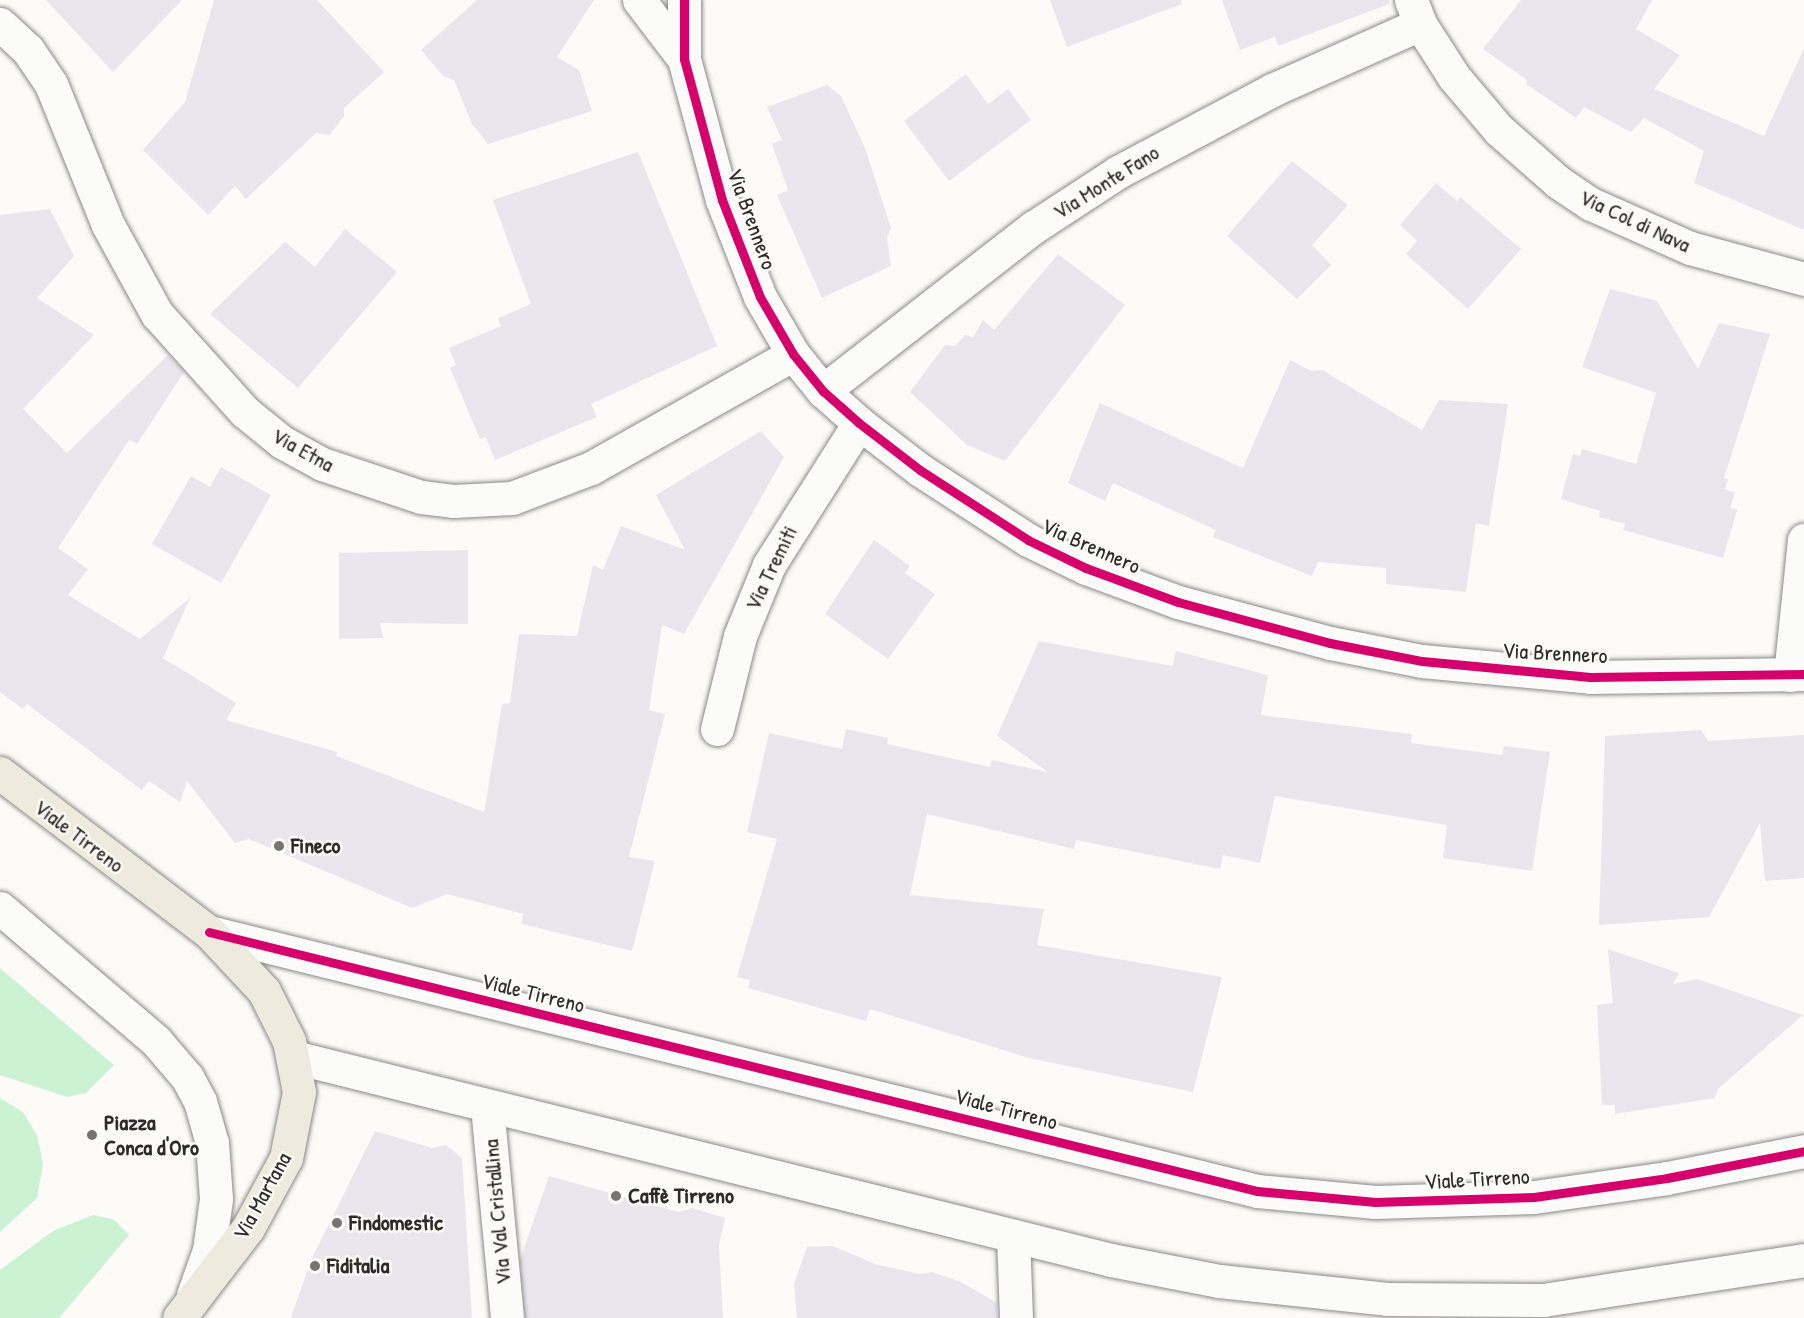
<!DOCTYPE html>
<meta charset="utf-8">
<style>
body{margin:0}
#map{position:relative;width:1804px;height:1318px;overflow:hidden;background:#fcfbf8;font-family:"Patrick Hand",sans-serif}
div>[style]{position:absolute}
.green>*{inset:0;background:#ccf2d4}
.building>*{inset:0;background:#eae6ee}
.roads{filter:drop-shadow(0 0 2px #898987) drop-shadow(0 0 2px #898987)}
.minor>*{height:33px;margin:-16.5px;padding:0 16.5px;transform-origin:16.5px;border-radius:16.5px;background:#fbfbf9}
.major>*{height:33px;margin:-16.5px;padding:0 16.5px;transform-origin:16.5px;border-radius:16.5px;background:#eeeade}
.cycleway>*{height:9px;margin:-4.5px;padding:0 4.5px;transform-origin:4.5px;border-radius:4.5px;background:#d6006c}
.dots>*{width:16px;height:16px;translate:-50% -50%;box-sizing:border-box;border:3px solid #fdfcf7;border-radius:50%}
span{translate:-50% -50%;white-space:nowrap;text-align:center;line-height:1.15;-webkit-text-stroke:5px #fdfcf7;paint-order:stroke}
.street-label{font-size:22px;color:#2b2b2b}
.poi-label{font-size:22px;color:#2b2b2b;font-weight:700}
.left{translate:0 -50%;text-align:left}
</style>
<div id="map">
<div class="green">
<i style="clip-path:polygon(0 968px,114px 1065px,86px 1093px,67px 1097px,0 1075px)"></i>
<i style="clip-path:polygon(0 1098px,23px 1112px,37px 1135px,43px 1164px,37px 1198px,0 1232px)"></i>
<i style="clip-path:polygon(93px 1215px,113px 1219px,129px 1235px,59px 1318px,0 1318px,0 1270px,53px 1231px)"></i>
</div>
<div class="building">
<i style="clip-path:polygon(46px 0,182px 0,113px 72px)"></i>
<i style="clip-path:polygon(214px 0,317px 0,384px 72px,344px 108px,344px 116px,330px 135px,316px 133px,246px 199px,235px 186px,208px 215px,143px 150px,185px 102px)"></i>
<i style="clip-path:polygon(477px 0,594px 0,557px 57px,579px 70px,592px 111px,488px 144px,472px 124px,454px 80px,443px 76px,421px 50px)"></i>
<i style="clip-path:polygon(1050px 0,1181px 0,1182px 4px,1067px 47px)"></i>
<i style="clip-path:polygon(1222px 0,1389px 0,1389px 4px,1278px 46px,1275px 37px,1240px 50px)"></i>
<i style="clip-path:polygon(1521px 0,1652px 0,1636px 29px,1680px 55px,1654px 89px,1764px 136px,1804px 48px,1804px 230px,1694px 183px,1704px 151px,1644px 118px,1631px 132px,1584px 107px,1576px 118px,1526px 84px,1527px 80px,1483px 49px)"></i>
<i style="clip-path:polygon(966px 74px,988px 104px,1008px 89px,1031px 120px,949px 181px,904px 121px)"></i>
<i style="clip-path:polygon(827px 85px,841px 96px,865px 148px,891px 228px,887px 237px,891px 266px,822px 298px,777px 195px,788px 190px,772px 144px,782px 140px,767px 107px)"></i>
<i style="clip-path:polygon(638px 152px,717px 346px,591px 404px,597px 417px,495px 460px,486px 437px,480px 439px,450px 368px,456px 365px,449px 348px,501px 326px,498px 318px,531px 304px,493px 200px)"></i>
<i style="clip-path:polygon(1292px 161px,1348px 205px,1312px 245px,1331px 265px,1297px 299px,1227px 236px)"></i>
<i style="clip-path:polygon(1436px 183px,1457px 201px,1460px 197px,1521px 249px,1468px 309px,1406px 254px,1417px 241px,1400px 225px)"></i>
<i style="clip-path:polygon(50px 209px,74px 256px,37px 298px,94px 335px,23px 409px,67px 453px,168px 355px,184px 372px,137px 444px,129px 440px,58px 548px,88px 569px,68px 595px,140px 639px,190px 598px,163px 658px,236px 703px,226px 720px,337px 752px,336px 756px,484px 812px,502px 704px,510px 703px,519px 634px,577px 636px,593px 565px,603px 570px,621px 526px,685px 550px,656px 495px,761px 431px,784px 457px,684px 634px,662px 625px,649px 710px,665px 714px,629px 857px,655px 861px,632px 951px,522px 924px,523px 914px,447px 894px,412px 908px,249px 839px,235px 843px,187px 781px,180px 802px,149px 781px,142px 790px,27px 704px,23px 709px,0 692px,0 215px)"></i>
<i style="clip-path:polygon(345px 229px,397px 272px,298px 388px,210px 314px,285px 242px,315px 267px)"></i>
<i style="clip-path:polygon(1058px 254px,1125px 305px,1005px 461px,967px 445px,910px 392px,945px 345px,955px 346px,965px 335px,973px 337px,983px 320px,994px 330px)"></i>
<i style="clip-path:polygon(1610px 289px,1657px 301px,1698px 369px,1719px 323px,1770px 334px,1724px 478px,1728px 479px,1725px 489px,1735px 493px,1730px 508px,1737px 510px,1723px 558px,1623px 530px,1625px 524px,1599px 517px,1600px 511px,1561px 499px,1573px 454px,1580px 456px,1582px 449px,1636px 464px,1656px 393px,1582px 367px)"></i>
<i style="clip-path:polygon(1290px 360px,1311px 371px,1322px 370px,1422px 430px,1439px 400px,1508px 404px,1489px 526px,1476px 523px,1466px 592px,1386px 584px,1386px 568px,1318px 562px,1312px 576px,1213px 537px,1216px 530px,1113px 483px,1105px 501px,1068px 483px,1100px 403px,1243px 468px)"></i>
<i style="clip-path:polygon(221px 467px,271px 495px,221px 583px,152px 544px,191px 476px,210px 487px)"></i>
<i style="clip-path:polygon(874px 540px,910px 566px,905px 573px,935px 594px,888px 659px,825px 614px)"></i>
<i style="clip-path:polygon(468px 550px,468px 624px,380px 623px,383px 638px,339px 639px,339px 553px)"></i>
<i style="clip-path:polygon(1039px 641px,1172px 666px,1176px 651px,1268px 675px,1261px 715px,1412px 734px,1411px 743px,1502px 755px,1504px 746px,1550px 752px,1532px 871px,1443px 858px,1447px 825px,1275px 796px,1260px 863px,1223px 855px,1220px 869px,1076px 840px,1074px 849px,927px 814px,910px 895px,1044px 909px,1037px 945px,1222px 977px,1193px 1092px,1029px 1058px,870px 1009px,866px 1021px,748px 988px,750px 980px,737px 977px,777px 839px,747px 832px,769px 733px,842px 749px,846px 729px,888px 738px,887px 744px,990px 767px,992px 760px,1048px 772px,997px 736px)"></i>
<i style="clip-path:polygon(1701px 730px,1708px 741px,1804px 735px,1804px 878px,1765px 881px,1760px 823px,1709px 917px,1599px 925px,1605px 736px)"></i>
<i style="clip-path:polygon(1608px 949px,1679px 973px,1673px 984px,1697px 979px,1803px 1015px,1718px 1089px,1715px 1098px,1615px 1114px,1615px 1105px,1602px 1105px,1597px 1005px,1613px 1003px)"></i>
<i style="clip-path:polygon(375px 1131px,432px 1148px,446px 1145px,462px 1158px,472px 1318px,291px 1318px,311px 1260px)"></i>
<i style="clip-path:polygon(549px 1176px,679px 1212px,692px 1208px,725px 1218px,719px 1245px,723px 1318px,525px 1318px,520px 1260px)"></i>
<i style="clip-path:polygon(833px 1246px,875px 1264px,919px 1274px,932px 1272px,961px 1282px,997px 1303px,997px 1318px,797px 1318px,794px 1284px,807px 1247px)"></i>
</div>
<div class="roads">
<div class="minor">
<i style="left:639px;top:0;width:74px;rotate:52.7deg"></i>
<i style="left:684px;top:0;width:59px;rotate:90deg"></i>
<i style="left:684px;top:59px;width:146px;rotate:74.9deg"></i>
<i style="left:722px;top:200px;width:104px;rotate:68.6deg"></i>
<i style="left:760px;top:297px;width:66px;rotate:59.9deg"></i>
<i style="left:793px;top:354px;width:48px;rotate:51deg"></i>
<i style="left:823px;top:391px;width:48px;rotate:41.6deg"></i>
<i style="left:859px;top:423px;width:77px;rotate:37.6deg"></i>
<i style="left:920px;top:470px;width:129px;rotate:32.9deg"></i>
<i style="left:1028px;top:540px;width:64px;rotate:25.8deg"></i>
<i style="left:1086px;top:568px;width:98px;rotate:20.3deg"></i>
<i style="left:1178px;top:602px;width:157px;rotate:15.1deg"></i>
<i style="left:1330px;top:643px;width:94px;rotate:11.1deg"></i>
<i style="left:1422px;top:661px;width:169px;rotate:5.4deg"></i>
<i style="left:1590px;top:677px;width:214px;rotate:-0.8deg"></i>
<i style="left:1411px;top:0;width:26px;rotate:69deg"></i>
<i style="left:1420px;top:24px;width:63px;rotate:57.3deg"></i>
<i style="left:1454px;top:77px;width:70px;rotate:49.7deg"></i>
<i style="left:1499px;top:130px;width:79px;rotate:41.4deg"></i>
<i style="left:1558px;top:182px;width:40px;rotate:34deg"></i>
<i style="left:1591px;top:204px;width:108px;rotate:24deg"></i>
<i style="left:1690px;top:248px;width:118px;rotate:15.2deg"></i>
<i style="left:0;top:24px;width:38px;rotate:43deg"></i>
<i style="left:28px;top:50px;width:41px;rotate:55.9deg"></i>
<i style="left:51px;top:84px;width:152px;rotate:68deg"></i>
<i style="left:108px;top:225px;width:102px;rotate:61.2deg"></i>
<i style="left:157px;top:314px;width:132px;rotate:48.1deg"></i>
<i style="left:245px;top:412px;width:48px;rotate:39deg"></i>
<i style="left:282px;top:442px;width:46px;rotate:28.8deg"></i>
<i style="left:322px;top:464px;width:104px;rotate:18.4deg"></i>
<i style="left:421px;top:497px;width:32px;rotate:7deg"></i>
<i style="left:453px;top:501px;width:59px;rotate:-2.9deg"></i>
<i style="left:512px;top:498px;width:85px;rotate:-20.8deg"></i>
<i style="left:591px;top:468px;width:232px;rotate:-29.4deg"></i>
<i style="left:823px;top:391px;width:267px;rotate:-37.9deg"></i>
<i style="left:1034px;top:227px;width:100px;rotate:-33.2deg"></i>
<i style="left:1118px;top:172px;width:174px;rotate:-28deg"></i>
<i style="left:1272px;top:90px;width:162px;rotate:-24deg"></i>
<i style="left:1790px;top:675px;width:136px;rotate:-84.1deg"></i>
<i style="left:717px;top:729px;width:96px;rotate:-76.1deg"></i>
<i style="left:740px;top:636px;width:77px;rotate:-67.8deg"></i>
<i style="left:769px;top:565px;width:168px;rotate:-57.6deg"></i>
<i style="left:0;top:908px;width:205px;rotate:40.4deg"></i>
<i style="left:156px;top:1041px;width:48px;rotate:49.3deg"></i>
<i style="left:187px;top:1077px;width:27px;rotate:62deg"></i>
<i style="left:200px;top:1101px;width:44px;rotate:74.1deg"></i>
<i style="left:212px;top:1143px;width:56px;rotate:85.9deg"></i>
<i style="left:216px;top:1199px;width:51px;rotate:97.8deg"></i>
<i style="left:209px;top:1250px;width:48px;rotate:109.6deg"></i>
<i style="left:209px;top:932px;width:1080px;rotate:13.88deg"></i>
<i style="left:1257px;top:1191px;width:119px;rotate:5.3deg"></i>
<i style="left:1375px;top:1202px;width:159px;rotate:-1.8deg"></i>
<i style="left:1534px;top:1197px;width:134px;rotate:-8.1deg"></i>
<i style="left:1667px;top:1178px;width:140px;rotate:-11.1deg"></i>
<i style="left:294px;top:1057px;width:842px;rotate:13.95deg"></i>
<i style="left:1111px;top:1260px;width:110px;rotate:11deg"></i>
<i style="left:1219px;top:1281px;width:169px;rotate:6.1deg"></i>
<i style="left:1387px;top:1299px;width:156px;rotate:0.4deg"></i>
<i style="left:1543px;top:1300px;width:264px;rotate:-8.7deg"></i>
<i style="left:487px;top:1106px;width:213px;rotate:84.6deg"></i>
<i style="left:1013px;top:1236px;width:82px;rotate:87.9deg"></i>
</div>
<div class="major">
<i style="left:0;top:773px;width:263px;rotate:37.3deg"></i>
<i style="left:209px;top:932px;width:81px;rotate:47deg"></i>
<i style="left:264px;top:991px;width:56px;rotate:63.4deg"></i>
<i style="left:289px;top:1041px;width:52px;rotate:78.9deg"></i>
<i style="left:299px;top:1092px;width:67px;rotate:101.1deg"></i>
<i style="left:286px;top:1158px;width:80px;rotate:118.5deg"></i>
<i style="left:248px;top:1228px;width:113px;rotate:127.5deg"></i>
</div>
</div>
<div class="cycleway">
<i style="left:684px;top:0;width:59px;rotate:90deg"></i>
<i style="left:684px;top:59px;width:146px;rotate:74.9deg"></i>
<i style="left:722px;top:200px;width:104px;rotate:68.6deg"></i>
<i style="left:760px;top:297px;width:66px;rotate:59.9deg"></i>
<i style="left:793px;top:354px;width:48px;rotate:51deg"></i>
<i style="left:823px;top:391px;width:48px;rotate:41.6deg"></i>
<i style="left:859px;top:423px;width:77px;rotate:37.6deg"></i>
<i style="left:920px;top:470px;width:129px;rotate:32.9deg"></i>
<i style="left:1028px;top:540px;width:64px;rotate:25.8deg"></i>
<i style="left:1086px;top:568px;width:98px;rotate:20.3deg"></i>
<i style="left:1178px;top:602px;width:157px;rotate:15.1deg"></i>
<i style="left:1330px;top:643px;width:94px;rotate:11.1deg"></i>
<i style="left:1422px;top:661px;width:169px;rotate:5.4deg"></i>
<i style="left:1590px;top:677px;width:214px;rotate:-0.8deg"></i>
<i style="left:209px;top:932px;width:1080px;rotate:13.88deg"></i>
<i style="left:1257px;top:1191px;width:119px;rotate:5.3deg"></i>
<i style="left:1375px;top:1202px;width:159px;rotate:-1.8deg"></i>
<i style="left:1534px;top:1197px;width:134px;rotate:-8.1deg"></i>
<i style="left:1667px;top:1178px;width:140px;rotate:-11.1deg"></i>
</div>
<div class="dots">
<i style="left:279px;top:846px;background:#747473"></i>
<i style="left:92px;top:1135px;background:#747473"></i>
<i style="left:616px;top:1196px;background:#747473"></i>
<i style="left:337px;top:1223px;background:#747473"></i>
<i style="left:315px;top:1266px;background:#747473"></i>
</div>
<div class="street-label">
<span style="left:1106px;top:182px;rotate:-32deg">Via Monte Fano</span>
<span style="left:752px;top:219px;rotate:70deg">Via Brennero</span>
<span style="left:1635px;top:221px;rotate:25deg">Via Col di Nava</span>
<span style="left:303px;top:450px;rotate:29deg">Via Etna</span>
<span style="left:1091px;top:546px;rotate:24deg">Via Brennero</span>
<span style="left:771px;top:568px;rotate:-64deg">Via Tremiti</span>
<span style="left:1555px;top:653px;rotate:3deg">Via Brennero</span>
<span style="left:79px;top:836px;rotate:37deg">Viale Tirreno</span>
<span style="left:533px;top:993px;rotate:14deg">Viale Tirreno</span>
<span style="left:1006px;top:1109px;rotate:15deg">Viale Tirreno</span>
<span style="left:1477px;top:1179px;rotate:-3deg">Viale Tirreno</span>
<span style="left:262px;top:1196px;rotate:-61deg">Via Martana</span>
<span style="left:497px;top:1212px;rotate:-95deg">Via Val Cristallina</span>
</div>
<div class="poi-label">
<span class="left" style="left:291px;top:846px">Fineco</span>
<span class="left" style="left:104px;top:1135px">Piazza<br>Conca d'Oro</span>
<span class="left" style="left:628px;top:1196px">Caffè Tirreno</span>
<span class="left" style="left:349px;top:1223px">Findomestic</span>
<span class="left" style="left:327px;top:1266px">Fiditalia</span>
</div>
</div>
